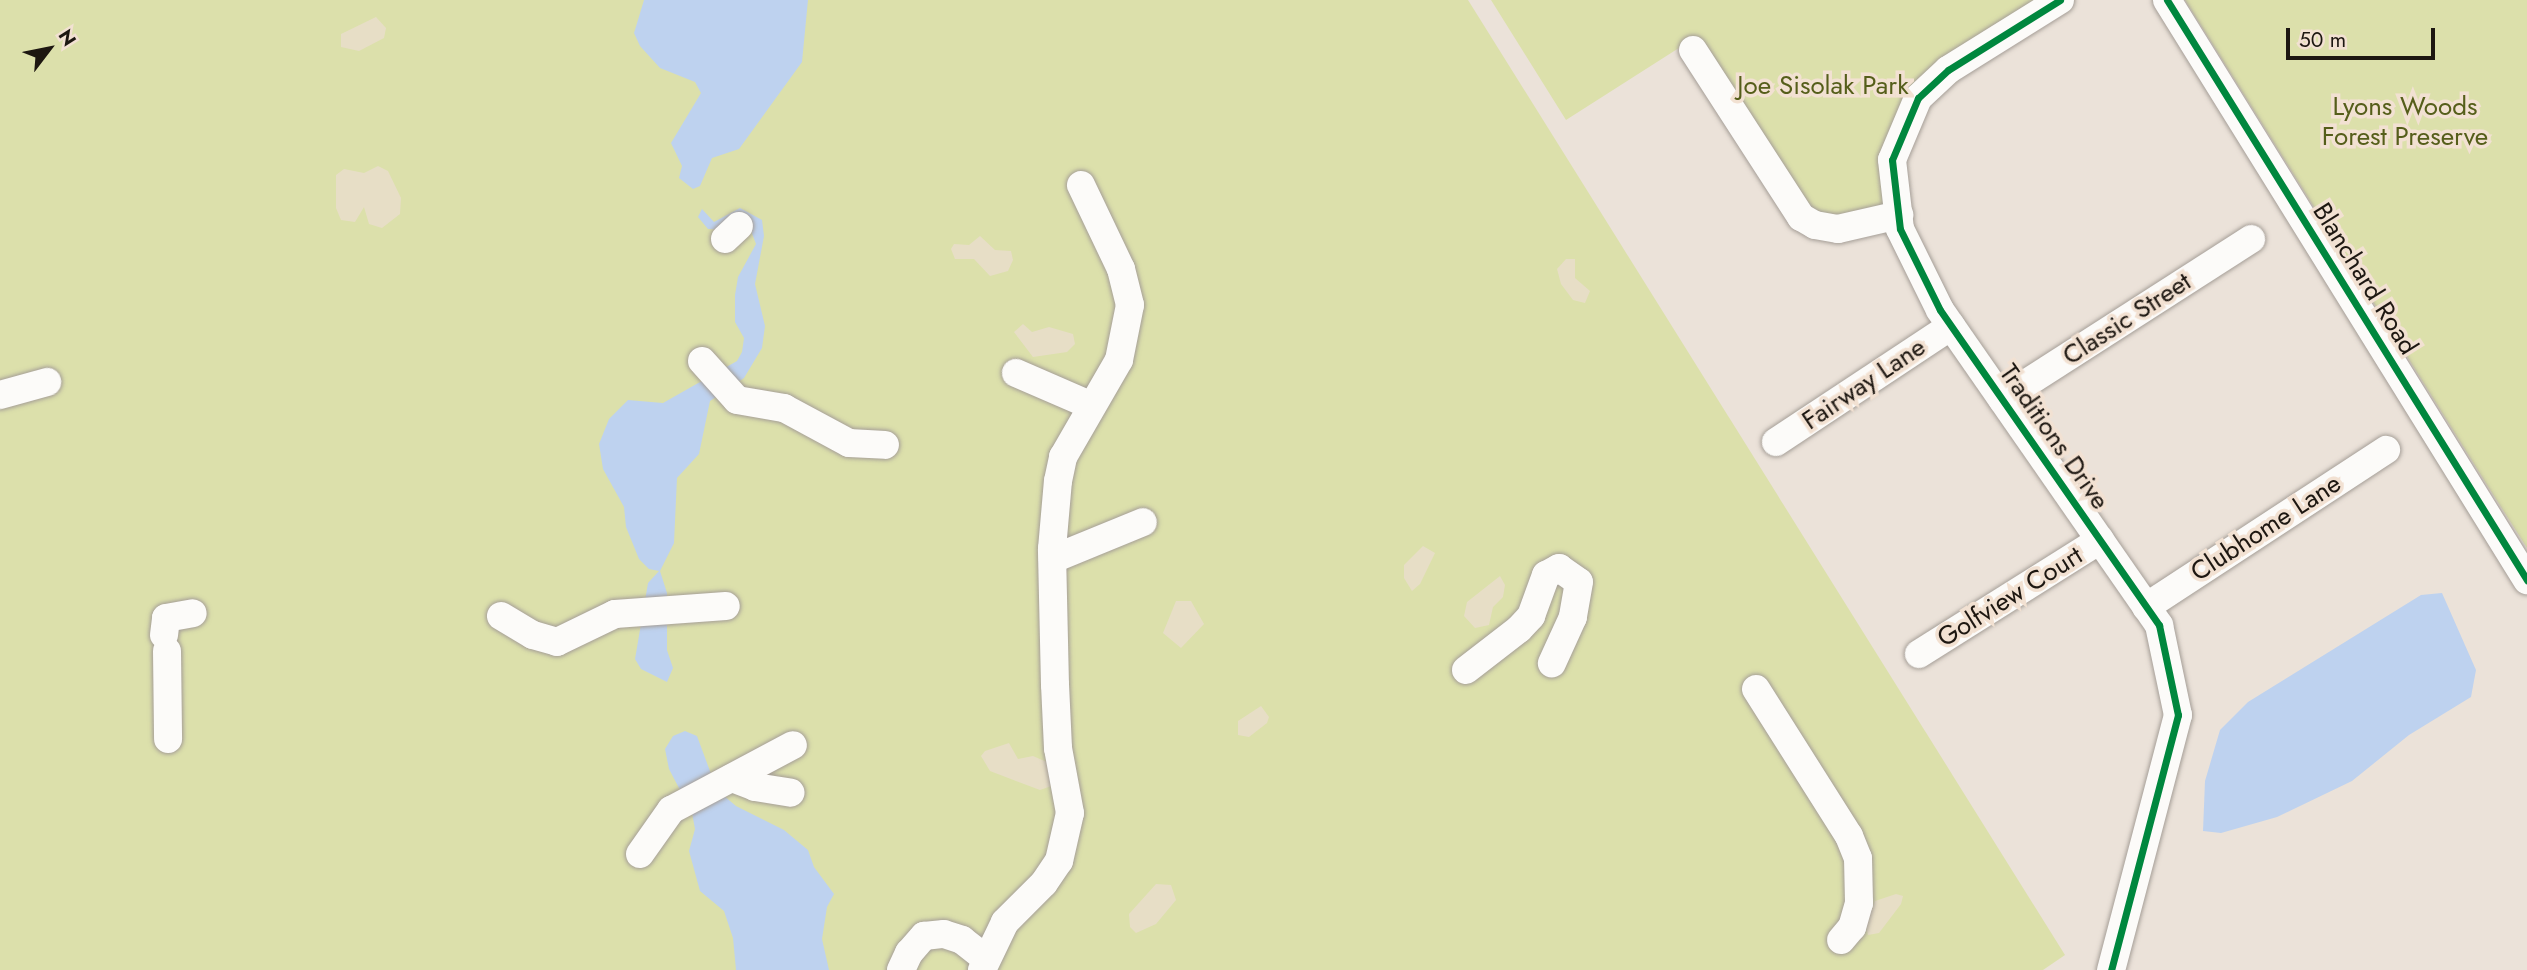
<!DOCTYPE html>
<style>
body{margin:0}
#map{position:relative;width:2527px;height:970px;overflow:hidden;background:#ebe2d9;font-family:Jost,sans-serif}
div>[style]{position:absolute}
.green>*{inset:0;background:#dce0ab}
.sand>*{inset:0;background:#e7dec6}
.water>*{inset:0;background:#bed2ef}
.roads{filter:drop-shadow(0 0 2px #a59e97) drop-shadow(0 0 2px #a59e97)}
.minor>*{height:28px;margin:-14px;padding:0 14px;transform-origin:14px;border-radius:14px;background:#fcfbf9}
.cycleway>*{height:7px;margin:-3.5px;padding:0 3.5px;transform-origin:3.5px;border-radius:3.5px;background:#00873e}
span{translate:-50% -50%;white-space:nowrap;text-align:center;line-height:1.15;-webkit-text-stroke:7px #f2e1d2;paint-order:stroke}
.park-label{font-size:26px;color:#555e1a}
.street-label{font-size:26px;color:#1d1711}
.north{position:absolute;left:14px;top:14px;width:70px;height:70px;-webkit-text-stroke:5px #f2e1d2;paint-order:stroke;rotate:58deg;font-size:19px;font-weight:700;line-height:28px;text-align:center;color:#1d1711}
.north::after{content:'';display:block;margin:auto;width:24px;height:32px;background:#1d1711;clip-path:polygon(50% 0,100% 100%,50% 72%,0 100%)}
.scale{position:absolute;left:2286px;top:28px;width:149px;height:32px;box-sizing:border-box;border:4px solid #1d1711;border-top:0;padding-left:9px;font-size:21px;line-height:24px;white-space:nowrap;color:#1d1711;-webkit-text-stroke:5px #f2e1d2;paint-order:stroke}
</style>
<div id="map">
<div class="green">
<i style="clip-path:polygon(0 0,1468px 0,2065px 955px,2043px 970px,0 970px)"></i>
<i style="clip-path:polygon(1491px 0,2039px 0,1909px 101px,1884px 205px,1841px 219px,1812px 212px,1693px 39px,1566px 120px)"></i>
<i style="clip-path:polygon(2185px 0,2527px 0,2527px 548px,2492px 493px)"></i>
</div>
<div class="sand">
<i style="clip-path:polygon(376px 17px,386px 28px,384px 38px,359px 51px,341px 47px,341px 34px)"></i>
<i style="clip-path:polygon(378px 166px,388px 171px,401px 198px,400px 214px,382px 228px,369px 224px,364px 207px,355px 222px,341px 220px,336px 208px,336px 175px,344px 169px,364px 173px)"></i>
<i style="clip-path:polygon(980px 236px,995px 250px,1011px 251px,1013px 260px,1008px 271px,990px 276px,974px 259px,955px 259px,951px 249px,954px 244px,969px 245px)"></i>
<i style="clip-path:polygon(1566px 259px,1575px 259px,1575px 278px,1590px 291px,1585px 303px,1573px 300px,1561px 284px,1557px 269px)"></i>
<i style="clip-path:polygon(1023px 324px,1032px 332px,1049px 327px,1073px 334px,1075px 344px,1067px 352px,1033px 357px,1014px 332px)"></i>
<i style="clip-path:polygon(1423px 546px,1435px 553px,1420px 584px,1412px 591px,1404px 578px,1404px 565px)"></i>
<i style="clip-path:polygon(1500px 576px,1505px 585px,1503px 597px,1493px 607px,1489px 625px,1475px 628px,1464px 616px,1467px 602px)"></i>
<i style="clip-path:polygon(1176px 601px,1191px 601px,1204px 624px,1181px 648px,1163px 633px)"></i>
<i style="clip-path:polygon(1261px 706px,1269px 717px,1267px 723px,1249px 737px,1238px 735px,1238px 721px)"></i>
<i style="clip-path:polygon(1009px 743px,1018px 759px,1033px 756px,1049px 763px,1054px 785px,1040px 790px,990px 771px,981px 756px,985px 751px)"></i>
<i style="clip-path:polygon(1156px 884px,1171px 885px,1176px 900px,1156px 924px,1136px 933px,1130px 927px,1129px 914px)"></i>
<i style="clip-path:polygon(1896px 894px,1903px 896px,1901px 904px,1879px 933px,1868px 935px,1866px 926px,1875px 901px)"></i>
</div>
<div class="water">
<i style="clip-path:polygon(644px 0,808px 0,802px 62px,739px 149px,712px 158px,700px 186px,693px 189px,679px 178px,682px 166px,671px 143px,701px 93px,695px 82px,660px 68px,640px 46px,634px 33px)"></i>
<i style="clip-path:polygon(740px 208px,762px 220px,764px 236px,755px 284px,765px 326px,762px 348px,744px 378px,710px 401px,699px 454px,677px 478px,674px 543px,660px 571px,667px 593px,667px 650px,673px 668px,667px 682px,641px 669px,635px 659px,648px 583px,659px 571px,649px 569px,639px 559px,626px 527px,624px 507px,603px 469px,599px 444px,609px 419px,628px 400px,663px 403px,737px 361px,742px 352px,744px 338px,735px 322px,735px 295px,738px 277px,756px 244px,751px 231px,708px 229px,698px 217px,702px 209px,714px 222px)"></i>
<i style="clip-path:polygon(2442px 593px,2476px 670px,2471px 697px,2409px 735px,2352px 781px,2277px 817px,2221px 833px,2203px 831px,2205px 781px,2220px 730px,2248px 702px,2421px 595px)"></i>
<i style="clip-path:polygon(685px 731px,697px 736px,717px 790px,736px 806px,784px 830px,808px 850px,814px 867px,834px 894px,827px 907px,822px 939px,829px 970px,736px 970px,733px 938px,724px 911px,700px 891px,689px 851px,695px 829px,692px 813px,669px 769px,665px 749px,673px 736px)"></i>
</div>
<div class="roads">
<div class="minor">
<i style="left:2060px;top:0;width:132px;rotate:148deg"></i>
<i style="left:1948px;top:70px;width:41px;rotate:137deg"></i>
<i style="left:1918px;top:98px;width:67px;rotate:112.8deg"></i>
<i style="left:1892px;top:160px;width:69px;rotate:83.4deg"></i>
<i style="left:1900px;top:229px;width:90px;rotate:63.7deg"></i>
<i style="left:1940px;top:310px;width:384px;rotate:55.2deg"></i>
<i style="left:2159px;top:625px;width:92px;rotate:78.1deg"></i>
<i style="left:2178px;top:715px;width:264px;rotate:104.7deg"></i>
<i style="left:2167px;top:0;width:683px;rotate:58.17deg"></i>
<i style="left:1693px;top:50px;width:199px;rotate:57.1deg"></i>
<i style="left:1801px;top:217px;width:16px;rotate:30deg"></i>
<i style="left:1815px;top:225px;width:23px;rotate:10deg"></i>
<i style="left:1838px;top:229px;width:63px;rotate:-12.9deg"></i>
<i style="left:725px;top:239px;width:19px;rotate:-43deg"></i>
<i style="left:702px;top:361px;width:52px;rotate:48.1deg"></i>
<i style="left:737px;top:400px;width:48px;rotate:9.7deg"></i>
<i style="left:784px;top:408px;width:74px;rotate:28.3deg"></i>
<i style="left:849px;top:443px;width:36px;rotate:3deg"></i>
<i style="left:1016px;top:373px;width:81px;rotate:23.4deg"></i>
<i style="left:0;top:395px;width:49px;rotate:-15.5deg"></i>
<i style="left:2002px;top:399px;width:296px;rotate:-32.7deg"></i>
<i style="left:1776px;top:442px;width:210px;rotate:-33.5deg"></i>
<i style="left:1053px;top:559px;width:97px;rotate:-22.3deg"></i>
<i style="left:2146px;top:607px;width:287px;rotate:-33.2deg"></i>
<i style="left:501px;top:616px;width:37px;rotate:31deg"></i>
<i style="left:533px;top:635px;width:25px;rotate:16deg"></i>
<i style="left:557px;top:642px;width:64px;rotate:-25.8deg"></i>
<i style="left:615px;top:614px;width:111px;rotate:-4.1deg"></i>
<i style="left:164px;top:635px;width:17px;rotate:-83deg"></i>
<i style="left:166px;top:618px;width:27px;rotate:-10deg"></i>
<i style="left:167px;top:651px;width:88px;rotate:89.3deg"></i>
<i style="left:1919px;top:654px;width:214px;rotate:-32.2deg"></i>
<i style="left:1466px;top:670px;width:67px;rotate:-37.7deg"></i>
<i style="left:1519px;top:629px;width:18px;rotate:-47deg"></i>
<i style="left:1531px;top:616px;width:44px;rotate:-69.9deg"></i>
<i style="left:1546px;top:575px;width:15px;rotate:-28deg"></i>
<i style="left:1559px;top:568px;width:24px;rotate:35deg"></i>
<i style="left:1579px;top:582px;width:36px;rotate:100deg"></i>
<i style="left:1573px;top:617px;width:51px;rotate:114.5deg"></i>
<i style="left:1756px;top:689px;width:174px;rotate:57.7deg"></i>
<i style="left:1849px;top:836px;width:24px;rotate:68deg"></i>
<i style="left:1858px;top:858px;width:45px;rotate:88.7deg"></i>
<i style="left:1859px;top:903px;width:25px;rotate:106deg"></i>
<i style="left:1852px;top:927px;width:17px;rotate:130deg"></i>
<i style="left:732px;top:778px;width:25px;rotate:21deg"></i>
<i style="left:755px;top:787px;width:36px;rotate:9deg"></i>
<i style="left:640px;top:854px;width:54px;rotate:-54.8deg"></i>
<i style="left:671px;top:810px;width:138px;rotate:-28deg"></i>
<i style="left:901px;top:970px;width:19px;rotate:-65deg"></i>
<i style="left:909px;top:953px;width:23px;rotate:-49deg"></i>
<i style="left:924px;top:936px;width:20px;rotate:-6deg"></i>
<i style="left:944px;top:934px;width:19px;rotate:18deg"></i>
<i style="left:962px;top:940px;width:29px;rotate:38deg"></i>
<i style="left:982px;top:970px;width:53px;rotate:-64.4deg"></i>
<i style="left:1005px;top:922px;width:55px;rotate:-45deg"></i>
<i style="left:1044px;top:883px;width:27px;rotate:-56deg"></i>
<i style="left:1059px;top:861px;width:49px;rotate:-77.1deg"></i>
<i style="left:1070px;top:813px;width:66px;rotate:-100.5deg"></i>
<i style="left:1058px;top:748px;width:63px;rotate:-92.7deg"></i>
<i style="left:1055px;top:685px;width:136px;rotate:-91.3deg"></i>
<i style="left:1052px;top:549px;width:68px;rotate:-85deg"></i>
<i style="left:1058px;top:481px;width:25px;rotate:-78deg"></i>
<i style="left:1063px;top:457px;width:112px;rotate:-60deg"></i>
<i style="left:1119px;top:360px;width:56px;rotate:-78.7deg"></i>
<i style="left:1130px;top:305px;width:37px;rotate:-104deg"></i>
<i style="left:1121px;top:269px;width:93px;rotate:-115.5deg"></i>
</div>
</div>
<div class="cycleway">
<i style="left:2060px;top:0;width:132px;rotate:148deg"></i>
<i style="left:1948px;top:70px;width:41px;rotate:137deg"></i>
<i style="left:1918px;top:98px;width:67px;rotate:112.8deg"></i>
<i style="left:1892px;top:160px;width:69px;rotate:83.4deg"></i>
<i style="left:1900px;top:229px;width:90px;rotate:63.7deg"></i>
<i style="left:1940px;top:310px;width:384px;rotate:55.2deg"></i>
<i style="left:2159px;top:625px;width:92px;rotate:78.1deg"></i>
<i style="left:2178px;top:715px;width:264px;rotate:104.7deg"></i>
<i style="left:2167px;top:0;width:683px;rotate:58.17deg"></i>
</div>
<div class="park-label">
<span style="left:1823px;top:86px">Joe Sisolak Park</span>
<span style="left:2405px;top:122px">Lyons Woods<br>Forest Preserve</span>
</div>
<div class="street-label">
<span style="left:2365px;top:279px;rotate:58deg">Blanchard Road</span>
<span style="left:2127px;top:319px;rotate:-33deg">Classic Street</span>
<span style="left:1864px;top:384px;rotate:-34deg">Fairway Lane</span>
<span style="left:2054px;top:437px;rotate:55deg">Traditions Drive</span>
<span style="left:2266px;top:528px;rotate:-33deg">Clubhome Lane</span>
<span style="left:2010px;top:597px;rotate:-32deg">Golfview Court</span>
</div>
<div class="north">N</div>
<div class="scale">50 m</div>
</div>
